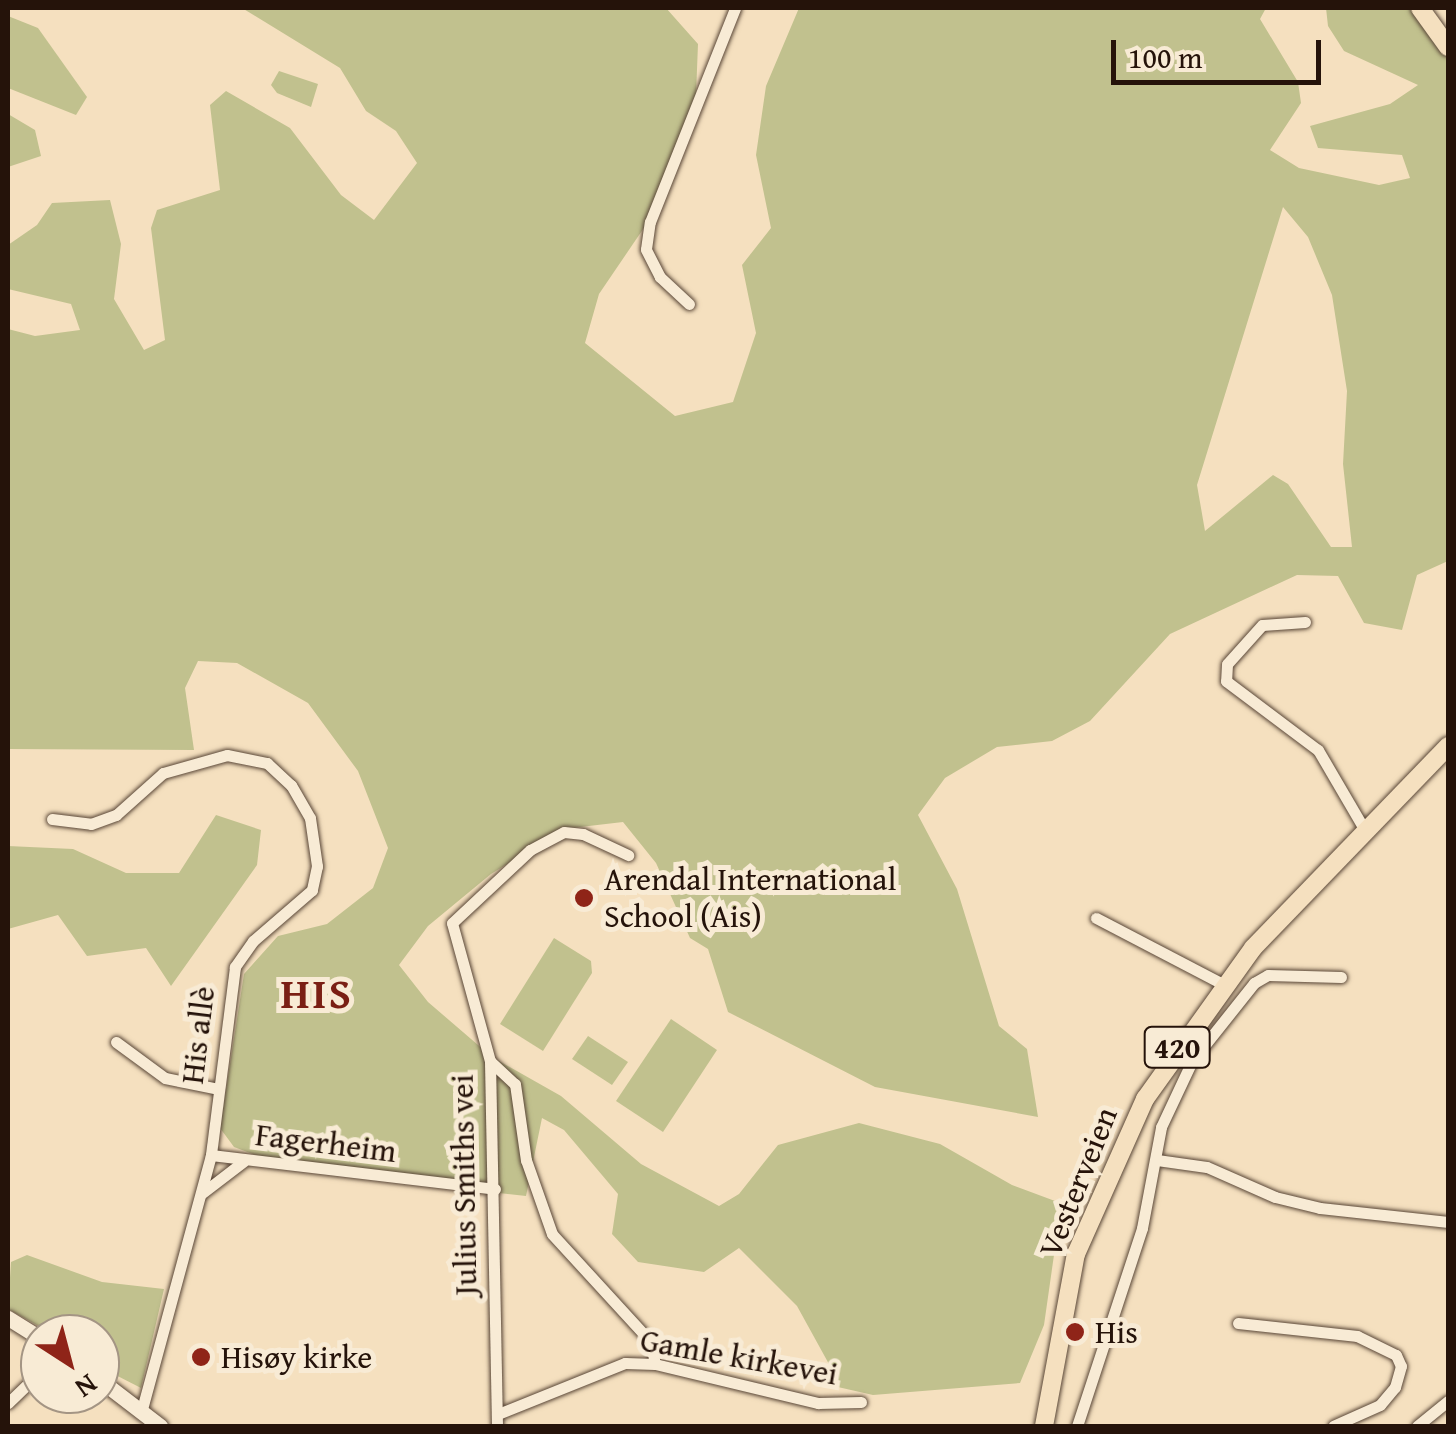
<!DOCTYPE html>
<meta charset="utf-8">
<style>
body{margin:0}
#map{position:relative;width:1456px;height:1434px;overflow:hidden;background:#f5e0bf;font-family:"Gentium Book Plus",serif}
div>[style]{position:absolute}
.green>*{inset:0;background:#c1c18e}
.roads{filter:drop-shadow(0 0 2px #594637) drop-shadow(0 0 2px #594637)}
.minor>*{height:11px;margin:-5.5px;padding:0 5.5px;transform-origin:5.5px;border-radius:5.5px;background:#f8ebd5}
.secondary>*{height:15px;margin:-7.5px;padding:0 7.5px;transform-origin:7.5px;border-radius:7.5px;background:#f8ebd5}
.primary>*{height:18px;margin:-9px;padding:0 9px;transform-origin:9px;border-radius:9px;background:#f5e0bf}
.dots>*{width:28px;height:28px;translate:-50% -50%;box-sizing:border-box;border:5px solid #f8ebd5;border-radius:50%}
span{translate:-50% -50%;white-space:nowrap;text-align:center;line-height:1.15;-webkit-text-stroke:10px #f8ebd5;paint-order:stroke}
.shield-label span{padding:2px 8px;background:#f8ebd5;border:2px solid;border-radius:8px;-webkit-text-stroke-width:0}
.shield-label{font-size:30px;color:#25130a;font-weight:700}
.poi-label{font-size:32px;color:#25130a}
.left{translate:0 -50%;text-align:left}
.street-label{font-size:32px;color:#25130a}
.district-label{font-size:42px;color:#7a1f14;font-weight:700;letter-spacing:2.5px}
.frame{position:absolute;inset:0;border:10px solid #25130a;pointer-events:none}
.north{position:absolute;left:20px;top:1314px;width:100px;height:100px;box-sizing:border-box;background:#f8ebd5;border:2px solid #a49584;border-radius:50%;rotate:144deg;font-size:28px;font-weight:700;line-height:40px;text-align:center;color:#25130a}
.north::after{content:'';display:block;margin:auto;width:35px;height:45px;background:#8f2418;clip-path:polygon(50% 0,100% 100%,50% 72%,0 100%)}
.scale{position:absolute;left:1111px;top:40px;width:210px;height:45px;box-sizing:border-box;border:5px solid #25130a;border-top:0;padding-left:12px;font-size:30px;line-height:35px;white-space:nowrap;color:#25130a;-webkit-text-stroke:8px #f8ebd5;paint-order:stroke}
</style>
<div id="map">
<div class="green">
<i style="clip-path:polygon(evenodd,242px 8px,666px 8px,698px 44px,696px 95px,652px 216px,599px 294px,585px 343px,675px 416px,733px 402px,756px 333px,742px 265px,771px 228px,756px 155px,766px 86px,799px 8px,1266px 8px,1260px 19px,1298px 82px,1301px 103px,1270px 150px,1299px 168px,1379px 185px,1410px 178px,1402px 155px,1318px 148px,1310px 126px,1390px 104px,1418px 85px,1344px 51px,1328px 26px,1326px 8px,1414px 8px,1448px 55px,1448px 561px,1417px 575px,1402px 630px,1364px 623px,1338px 576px,1297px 575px,1170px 634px,1090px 721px,1052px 741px,997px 747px,945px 778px,918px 815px,957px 889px,999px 1026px,1027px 1049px,1038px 1117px,875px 1087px,728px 1012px,708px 949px,690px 938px,656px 863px,623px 822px,563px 829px,491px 874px,428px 926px,399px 965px,428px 1002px,492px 1057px,561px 1096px,641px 1164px,719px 1206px,739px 1194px,778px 1145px,859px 1123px,940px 1144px,1012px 1185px,1055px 1201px,1060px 1213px,1044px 1325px,1020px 1383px,873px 1395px,829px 1385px,835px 1375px,797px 1306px,739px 1248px,704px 1272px,638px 1262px,612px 1234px,618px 1194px,564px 1130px,542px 1118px,526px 1196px,295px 1170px,234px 1147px,220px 1128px,244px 974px,278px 936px,327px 924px,373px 888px,388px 848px,358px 771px,308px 703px,237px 663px,198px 661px,185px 688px,194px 750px,8px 749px,8px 329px,35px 336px,80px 330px,71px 304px,8px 289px,8px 245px,37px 225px,52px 203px,110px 200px,121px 244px,114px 299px,144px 350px,165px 340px,151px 228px,157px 210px,220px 190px,210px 105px,226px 91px,290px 128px,341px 195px,374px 220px,417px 163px,396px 131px,366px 111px,340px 68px,242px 8px,1283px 207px,1308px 237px,1332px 295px,1347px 391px,1343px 464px,1352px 547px,1331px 547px,1288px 484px,1273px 475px,1205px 531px,1197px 485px,1283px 207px)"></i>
<i style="clip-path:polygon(8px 16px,38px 28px,87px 97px,76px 115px,8px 88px)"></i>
<i style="clip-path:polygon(279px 71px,318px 84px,311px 107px,277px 93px,271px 85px)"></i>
<i style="clip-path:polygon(8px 114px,35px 130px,41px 156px,8px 167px)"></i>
<i style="clip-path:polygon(216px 815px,261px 830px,257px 865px,171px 986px,146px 948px,87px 956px,58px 915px,8px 929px,8px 846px,73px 849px,126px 873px,179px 873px)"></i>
<i style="clip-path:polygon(554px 938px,591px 961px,592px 973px,543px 1051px,500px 1024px)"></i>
<i style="clip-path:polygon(671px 1019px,717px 1050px,663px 1132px,616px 1101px)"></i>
<i style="clip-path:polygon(588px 1036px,628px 1062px,612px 1085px,572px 1059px)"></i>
<i style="clip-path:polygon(27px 1255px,102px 1282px,164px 1289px,141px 1388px,100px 1367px,100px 1334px,53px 1334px,8px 1309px,11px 1262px)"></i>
</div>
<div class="roads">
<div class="minor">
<i style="left:689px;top:304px;width:40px;rotate:-137deg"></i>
<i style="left:660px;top:277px;width:31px;rotate:-117deg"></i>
<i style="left:646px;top:249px;width:27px;rotate:-82deg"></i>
<i style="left:650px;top:222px;width:230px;rotate:-68.3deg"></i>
<i style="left:1305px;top:622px;width:43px;rotate:176deg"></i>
<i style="left:1262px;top:625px;width:52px;rotate:131.9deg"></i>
<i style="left:1227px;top:664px;width:17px;rotate:93deg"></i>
<i style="left:1226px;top:681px;width:115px;rotate:36.9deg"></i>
<i style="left:1318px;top:750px;width:95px;rotate:59.7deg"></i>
<i style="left:52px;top:819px;width:39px;rotate:7deg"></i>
<i style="left:91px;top:824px;width:27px;rotate:-20deg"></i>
<i style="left:116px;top:815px;width:63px;rotate:-41.8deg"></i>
<i style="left:163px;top:773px;width:66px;rotate:-15.7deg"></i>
<i style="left:227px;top:755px;width:41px;rotate:11.3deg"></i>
<i style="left:267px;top:763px;width:33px;rotate:43deg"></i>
<i style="left:291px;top:785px;width:38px;rotate:60deg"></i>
<i style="left:310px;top:818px;width:49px;rotate:81.7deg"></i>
<i style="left:317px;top:866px;width:25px;rotate:102deg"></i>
<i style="left:312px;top:890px;width:78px;rotate:139.2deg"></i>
<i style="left:253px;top:941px;width:32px;rotate:125deg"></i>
<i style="left:235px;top:967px;width:190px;rotate:97.3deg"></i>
<i style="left:211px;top:1155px;width:266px;rotate:105.2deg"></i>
<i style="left:1096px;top:918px;width:143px;rotate:27.5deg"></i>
<i style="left:116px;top:1042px;width:61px;rotate:36.3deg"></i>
<i style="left:165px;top:1078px;width:54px;rotate:11.7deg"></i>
<i style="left:490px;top:1061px;width:34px;rotate:43deg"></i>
<i style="left:515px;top:1084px;width:77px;rotate:81.8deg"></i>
<i style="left:526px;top:1160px;width:78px;rotate:70.6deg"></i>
<i style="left:552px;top:1234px;width:147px;rotate:47.5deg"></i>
<i style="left:651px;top:1342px;width:22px;rotate:80deg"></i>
<i style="left:211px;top:1155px;width:286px;rotate:6.8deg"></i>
<i style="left:1157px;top:1160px;width:50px;rotate:8deg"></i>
<i style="left:1207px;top:1167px;width:74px;rotate:23.8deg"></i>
<i style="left:1275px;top:1197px;width:46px;rotate:13.7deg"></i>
<i style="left:1320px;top:1208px;width:129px;rotate:6.2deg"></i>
<i style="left:201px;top:1194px;width:54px;rotate:-37.5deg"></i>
<i style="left:1238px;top:1323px;width:120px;rotate:6.2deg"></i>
<i style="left:1357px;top:1336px;width:43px;rotate:26deg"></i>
<i style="left:1396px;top:1355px;width:12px;rotate:66deg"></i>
<i style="left:1401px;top:1366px;width:22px;rotate:106deg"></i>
<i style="left:1395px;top:1387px;width:23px;rotate:130deg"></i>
<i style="left:1380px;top:1405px;width:51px;rotate:155.9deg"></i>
<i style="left:8px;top:1403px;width:45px;rotate:-44.1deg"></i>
<i style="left:498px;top:1414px;width:137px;rotate:-21.9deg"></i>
<i style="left:625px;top:1363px;width:30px;rotate:2deg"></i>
<i style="left:655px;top:1364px;width:168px;rotate:13.5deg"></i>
<i style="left:818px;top:1403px;width:43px;rotate:-1.3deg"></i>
<i style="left:497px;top:1426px;width:365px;rotate:-91.1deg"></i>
<i style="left:490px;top:1061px;width:143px;rotate:-105.4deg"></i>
<i style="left:452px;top:923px;width:107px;rotate:-43.1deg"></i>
<i style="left:530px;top:850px;width:38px;rotate:-28deg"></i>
<i style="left:564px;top:832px;width:19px;rotate:6deg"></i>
<i style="left:583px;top:834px;width:50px;rotate:25deg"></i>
<i style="left:1077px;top:1426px;width:208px;rotate:-71.8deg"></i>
<i style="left:1142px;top:1228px;width:103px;rotate:-79.3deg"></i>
<i style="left:1161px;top:1127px;width:73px;rotate:-64.8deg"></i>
<i style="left:1192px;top:1061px;width:100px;rotate:-51.5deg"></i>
<i style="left:1254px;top:983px;width:16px;rotate:-30deg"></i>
<i style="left:1268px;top:975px;width:73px;rotate:1.6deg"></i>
<i style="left:1417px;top:1426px;width:40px;rotate:-39deg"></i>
</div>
<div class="secondary">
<i style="left:8px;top:1318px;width:38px;rotate:32deg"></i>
<i style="left:100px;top:1380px;width:76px;rotate:37.5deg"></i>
</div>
<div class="primary">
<i style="left:1420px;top:8px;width:48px;rotate:54.3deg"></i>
<i style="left:1044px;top:1426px;width:175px;rotate:-79.5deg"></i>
<i style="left:1076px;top:1254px;width:170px;rotate:-66deg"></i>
<i style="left:1145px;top:1099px;width:186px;rotate:-54.4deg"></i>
<i style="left:1253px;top:948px;width:281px;rotate:-46deg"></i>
</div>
</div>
<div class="dots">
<i style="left:584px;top:898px;background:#8f2418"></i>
<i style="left:1075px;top:1332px;background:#8f2418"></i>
<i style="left:201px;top:1357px;background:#8f2418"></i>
</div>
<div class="shield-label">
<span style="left:1177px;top:1047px">420</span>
</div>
<div class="poi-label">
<span class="left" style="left:604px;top:898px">Arendal International<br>School (Ais)</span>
<span class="left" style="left:1095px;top:1332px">His</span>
<span class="left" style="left:221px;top:1357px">Hisøy kirke</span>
</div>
<div class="street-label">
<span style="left:198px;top:1035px;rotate:-83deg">His allè</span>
<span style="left:326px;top:1143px;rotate:7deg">Fagerheim</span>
<span style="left:1078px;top:1182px;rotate:-68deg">Vesterveien</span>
<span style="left:464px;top:1185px;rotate:-91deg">Julius Smiths vei</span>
<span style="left:739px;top:1357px;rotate:10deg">Gamle kirkevei</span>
</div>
<div class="district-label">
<span style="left:317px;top:993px">HIS</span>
</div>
<div class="frame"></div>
<div class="north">N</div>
<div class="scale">100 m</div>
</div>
